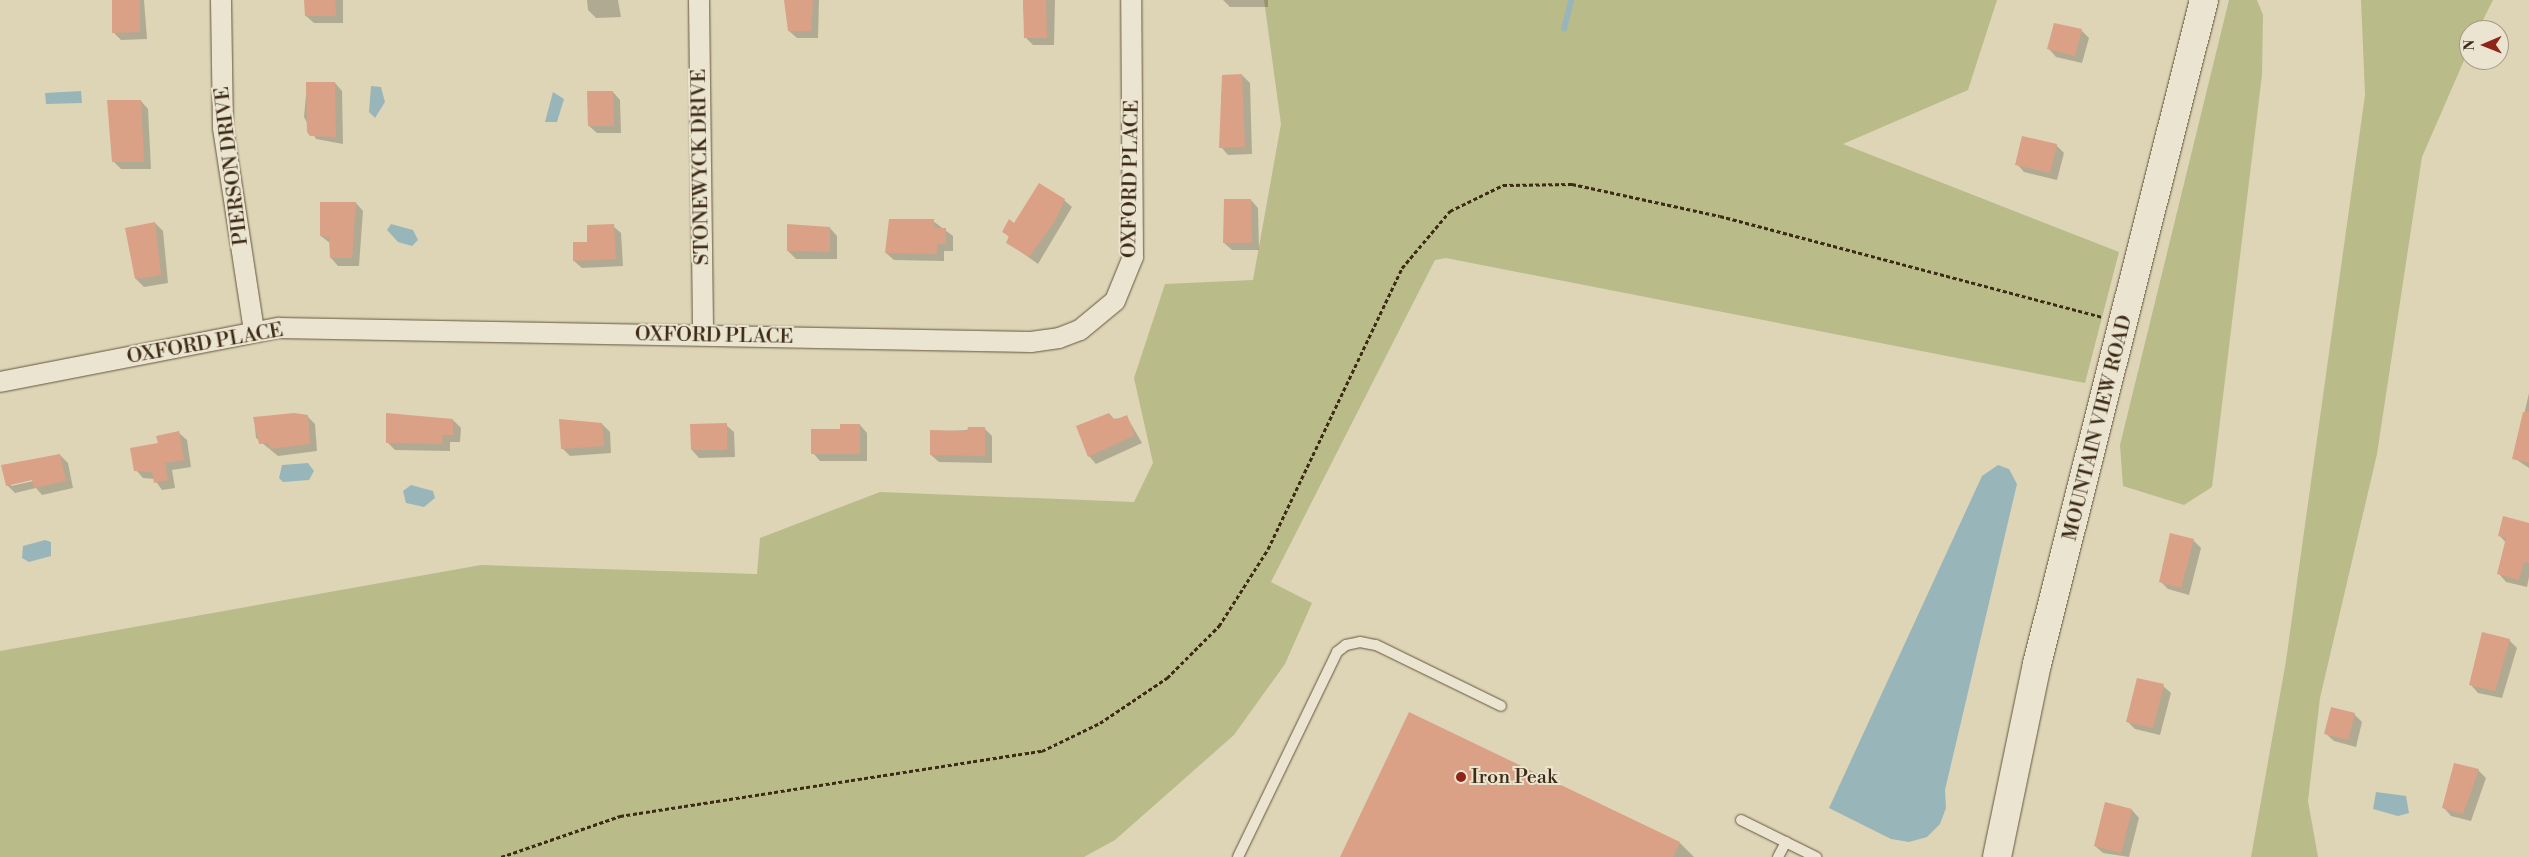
<!DOCTYPE html>
<style>
body{margin:0}
#map{position:relative;width:2529px;height:857px;overflow:hidden;background:#ded5b7;font-family:"Libre Bodoni",serif}
div>[style]{position:absolute}
.green>*{inset:0;background:#b9bb89}
.water>*{inset:0;background:#98b6ba}
.shadow>*{inset:0;background:#0003}
.stream>*{height:5.5px;margin:-2.75px;padding:0 2.75px;transform-origin:2.75px;border-radius:2.75px;background:#98b6ba}
.building>*{inset:0;background:#daa186}
.path>*{height:3px;margin-top:-1.5px;transform-origin:0;background:repeating-linear-gradient(90deg,#3e2b15 0 4px,transparent 0 6.5px)}
.roads{filter:drop-shadow(0 0 1px #66563e) drop-shadow(0 0 1px #66563e)}
.lane>*{height:10px;margin:-5px;padding:0 5px;transform-origin:5px;border-radius:5px;background:#eae4d0}
.street>*{height:20px;margin:-10px;padding:0 10px;transform-origin:10px;border-radius:10px;background:#eae4d0}
.secondary>*{height:28px;margin:-14px;padding:0 14px;transform-origin:14px;border-radius:14px;background:#eae4d0}
.dots>*{width:14px;height:14px;translate:-50% -50%;box-sizing:border-box;border:2px solid #eae4d0;border-radius:50%}
span{translate:-50% -50%;white-space:nowrap;text-align:center;line-height:1.15;-webkit-text-stroke:4px #eae4d0;paint-order:stroke}
.street-label{font-size:20px;color:#3e2b15}
.poi-label{font-size:20px;color:#3e2b15}
.left{translate:0 -50%;text-align:left}
.north{position:absolute;left:2459px;top:20px;width:50px;height:50px;box-sizing:border-box;background:#eae4d0;border:1px solid #a59a85;border-radius:50%;rotate:269deg;font-size:14px;font-weight:700;line-height:20px;text-align:center;color:#3e2b15}
.north::after{content:'';display:block;margin:auto;width:18px;height:22px;background:#8f2418;clip-path:polygon(50% 0,100% 100%,50% 72%,0 100%)}
</style>
<div id="map">
<div class="green">
<i style="clip-path:polygon(1264px 0,1997px 0,1968px 90px,1843px 144px,2119px 252px,2085px 383px,1446px 258px,1435px 260px,1271px 582px,1312px 603px,1285px 664px,1234px 735px,1115px 840px,1084px 857px,0 857px,0 651px,481px 565px,757px 574px,760px 538px,880px 492px,1134px 502px,1153px 463px,1134px 378px,1165px 284px,1253px 280px,1281px 124px)"></i>
<i style="clip-path:polygon(2229px 0,2257px 0,2263px 15px,2262px 75px,2212px 487px,2184px 505px,2123px 486px,2120px 445px)"></i>
<i style="clip-path:polygon(2361px 0,2493px 0,2478px 30px,2469px 30px,2469px 49px,2422px 157px,2377px 454px,2320px 698px,2308px 801px,2318px 857px,2251px 857px,2286px 661px,2365px 95px)"></i>
</div>
<div class="water">
<i style="clip-path:polygon(371px 86px,381px 87px,385px 102px,375px 118px,369px 112px)"></i>
<i style="clip-path:polygon(81px 91px,82px 103px,46px 104px,45px 93px)"></i>
<i style="clip-path:polygon(553px 92px,564px 99px,557px 122px,545px 122px)"></i>
<i style="clip-path:polygon(391px 224px,413px 230px,418px 240px,412px 246px,398px 242px,387px 230px)"></i>
<i style="clip-path:polygon(308px 463px,314px 471px,309px 480px,283px 482px,279px 478px,282px 465px)"></i>
<i style="clip-path:polygon(1998px 465px,2009px 469px,2017px 484px,1945px 790px,1946px 808px,1940px 824px,1927px 837px,1909px 842px,1891px 839px,1829px 808px,1982px 476px)"></i>
<i style="clip-path:polygon(411px 485px,433px 491px,435px 498px,424px 507px,406px 503px,403px 491px)"></i>
<i style="clip-path:polygon(45px 540px,51px 542px,51px 556px,29px 562px,22px 558px,23px 546px)"></i>
<i style="clip-path:polygon(2376px 792px,2406px 796px,2409px 813px,2398px 816px,2373px 809px)"></i>
</div>
<div class="shadow">
<i style="clip-path:polygon(113px 0,144px 0,147px 39px,121px 40px,113px 32px)"></i>
<i style="clip-path:polygon(307px 0,343px 0,343px 23px,314px 23px,306px 16px)"></i>
<i style="clip-path:polygon(587px 0,618px 0,621px 17px,596px 18px,588px 10px)"></i>
<i style="clip-path:polygon(786px 0,819px 0,818px 38px,797px 38px,789px 31px)"></i>
<i style="clip-path:polygon(1023px 0,1055px 0,1054px 45px,1033px 45px,1025px 37px)"></i>
<i style="clip-path:polygon(1223px 0,1268px 0,1268px 7px,1230px 7px)"></i>
<i style="clip-path:polygon(2081px 30px,2089px 38px,2082px 63px,2056px 57px,2049px 49px)"></i>
<i style="clip-path:polygon(1242px 75px,1250px 83px,1252px 154px,1228px 155px,1221px 147px,1221px 95px)"></i>
<i style="clip-path:polygon(335px 83px,342px 91px,343px 144px,316px 139px,304px 117px,307px 84px)"></i>
<i style="clip-path:polygon(613px 92px,620px 100px,621px 133px,597px 133px,589px 126px)"></i>
<i style="clip-path:polygon(141px 101px,148px 109px,151px 169px,121px 169px,113px 161px)"></i>
<i style="clip-path:polygon(2056px 145px,2064px 153px,2057px 180px,2024px 172px,2017px 164px)"></i>
<i style="clip-path:polygon(1064px 200px,1072px 207px,1038px 264px,1007px 242px,1010px 238px,1003px 231px)"></i>
<i style="clip-path:polygon(1251px 200px,1258px 208px,1259px 250px,1232px 250px,1224px 243px)"></i>
<i style="clip-path:polygon(356px 203px,363px 211px,359px 266px,338px 266px,331px 258px,331px 244px,321px 236px)"></i>
<i style="clip-path:polygon(933px 221px,953px 236px,953px 251px,944px 251px,944px 261px,894px 260px,886px 253px)"></i>
<i style="clip-path:polygon(155px 223px,163px 231px,168px 283px,144px 287px,136px 279px,126px 229px)"></i>
<i style="clip-path:polygon(613px 226px,621px 233px,623px 266px,582px 268px,574px 261px,589px 243px)"></i>
<i style="clip-path:polygon(830px 228px,837px 236px,837px 259px,796px 259px,788px 251px)"></i>
<i style="clip-path:polygon(2529px 393px,2529px 468px,2514px 458px)"></i>
<i style="clip-path:polygon(307px 416px,315px 424px,317px 451px,278px 456px,256px 438px,254px 418px)"></i>
<i style="clip-path:polygon(1127px 417px,1142px 443px,1096px 464px,1089px 456px,1113px 419px)"></i>
<i style="clip-path:polygon(453px 420px,461px 428px,460px 442px,450px 442px,450px 451px,395px 450px,387px 442px)"></i>
<i style="clip-path:polygon(602px 424px,610px 432px,611px 453px,570px 456px,562px 448px)"></i>
<i style="clip-path:polygon(726px 425px,734px 432px,735px 457px,699px 458px,692px 450px)"></i>
<i style="clip-path:polygon(860px 425px,867px 433px,867px 461px,820px 461px,813px 453px,841px 430px)"></i>
<i style="clip-path:polygon(985px 429px,992px 436px,992px 463px,939px 462px,931px 455px,931px 432px)"></i>
<i style="clip-path:polygon(179px 433px,187px 440px,191px 467px,172px 470px,175px 488px,162px 490px,154px 479px,143px 478px,136px 470px,159px 444px)"></i>
<i style="clip-path:polygon(evenodd,60px 455px,68px 463px,73px 488px,42px 495px,36px 488px,15px 493px,7px 485px,60px 455px,38px 478px,38px 480px,11px 486px,11px 484px,38px 478px)"></i>
<i style="clip-path:polygon(2529px 524px,2529px 577px,2527px 587px,2506px 582px,2499px 574px,2506px 543px,2500px 536px)"></i>
<i style="clip-path:polygon(2193px 540px,2201px 548px,2189px 595px,2168px 589px,2161px 582px)"></i>
<i style="clip-path:polygon(2509px 640px,2517px 648px,2502px 698px,2478px 693px,2471px 685px)"></i>
<i style="clip-path:polygon(2163px 686px,2171px 693px,2160px 735px,2135px 729px,2127px 721px)"></i>
<i style="clip-path:polygon(2354px 714px,2362px 722px,2356px 747px,2334px 741px,2326px 734px)"></i>
<i style="clip-path:polygon(2478px 770px,2486px 778px,2471px 821px,2451px 816px,2444px 808px)"></i>
<i style="clip-path:polygon(2106px 804px,2132px 810px,2139px 818px,2129px 857px,2103px 853px,2095px 846px)"></i>
<i style="clip-path:polygon(1680px 843px,1694px 857px,1341px 857px)"></i>
</div>
<div class="stream">
<i style="left:1564px;top:29px;width:30px;rotate:-76deg"></i>
</div>
<div class="building">
<i style="clip-path:polygon(112px 0,140px 0,140px 32px,112px 33px)"></i>
<i style="clip-path:polygon(304px 0,335px 0,336px 16px,305px 16px)"></i>
<i style="clip-path:polygon(784px 0,813px 0,811px 31px,788px 31px)"></i>
<i style="clip-path:polygon(1023px 0,1046px 0,1047px 38px,1024px 38px)"></i>
<i style="clip-path:polygon(2054px 23px,2082px 29px,2075px 56px,2047px 49px)"></i>
<i style="clip-path:polygon(1242px 74px,1245px 147px,1219px 148px,1222px 75px)"></i>
<i style="clip-path:polygon(306px 82px,335px 82px,336px 137px,310px 136px,307px 132px)"></i>
<i style="clip-path:polygon(587px 91px,613px 91px,614px 126px,588px 126px)"></i>
<i style="clip-path:polygon(107px 100px,141px 100px,144px 162px,112px 162px)"></i>
<i style="clip-path:polygon(2022px 136px,2057px 144px,2050px 173px,2015px 165px)"></i>
<i style="clip-path:polygon(1039px 183px,1065px 199px,1055px 221px,1029px 257px,1006px 243px,1009px 236px,1002px 232px,1009px 219px,1014px 223px)"></i>
<i style="clip-path:polygon(1224px 199px,1251px 199px,1252px 243px,1223px 243px)"></i>
<i style="clip-path:polygon(320px 202px,356px 202px,352px 258px,330px 258px,329px 237px,320px 236px)"></i>
<i style="clip-path:polygon(889px 219px,934px 219px,934px 228px,946px 228px,946px 244px,937px 244px,937px 254px,885px 253px)"></i>
<i style="clip-path:polygon(155px 222px,161px 275px,135px 279px,125px 228px)"></i>
<i style="clip-path:polygon(614px 224px,616px 259px,573px 261px,573px 242px,587px 242px,587px 225px)"></i>
<i style="clip-path:polygon(787px 224px,830px 227px,830px 252px,787px 251px)"></i>
<i style="clip-path:polygon(2523px 412px,2529px 412px,2529px 463px,2512px 459px)"></i>
<i style="clip-path:polygon(294px 413px,308px 415px,310px 444px,269px 449px,269px 443px,259px 444px,253px 417px)"></i>
<i style="clip-path:polygon(386px 413px,453px 419px,453px 435px,442px 435px,443px 444px,386px 443px)"></i>
<i style="clip-path:polygon(1109px 413px,1115px 420px,1127px 415px,1135px 435px,1088px 457px,1076px 426px)"></i>
<i style="clip-path:polygon(559px 419px,602px 423px,604px 446px,561px 449px)"></i>
<i style="clip-path:polygon(727px 423px,727px 450px,691px 450px,690px 424px)"></i>
<i style="clip-path:polygon(840px 424px,860px 424px,860px 454px,811px 454px,811px 429px,840px 429px)"></i>
<i style="clip-path:polygon(968px 427px,985px 427px,985px 456px,930px 455px,930px 430px,967px 431px)"></i>
<i style="clip-path:polygon(179px 431px,184px 460px,165px 463px,168px 480px,154px 483px,152px 472px,134px 471px,130px 448px,158px 443px,156px 436px)"></i>
<i style="clip-path:polygon(60px 454px,66px 481px,34px 488px,32px 480px,6px 486px,1px 465px)"></i>
<i style="clip-path:polygon(2503px 516px,2529px 523px,2529px 563px,2524px 562px,2519px 580px,2497px 574px,2506px 538px,2498px 536px)"></i>
<i style="clip-path:polygon(2170px 533px,2194px 539px,2181px 588px,2159px 582px)"></i>
<i style="clip-path:polygon(2482px 632px,2510px 639px,2495px 691px,2469px 685px)"></i>
<i style="clip-path:polygon(2137px 678px,2164px 684px,2153px 728px,2126px 722px)"></i>
<i style="clip-path:polygon(2331px 707px,2355px 713px,2348px 740px,2324px 734px)"></i>
<i style="clip-path:polygon(1409px 712px,1680px 842px,1673px 857px,1340px 857px)"></i>
<i style="clip-path:polygon(2454px 763px,2479px 769px,2463px 814px,2442px 808px)"></i>
<i style="clip-path:polygon(2105px 802px,2132px 809px,2121px 853px,2094px 846px)"></i>
</div>
<div class="path">
<i style="left:501px;top:857px;width:126px;rotate:-19deg"></i>
<i style="left:620px;top:816px;width:427px;rotate:-8.8deg"></i>
<i style="left:1042px;top:751px;width:64px;rotate:-25.8deg"></i>
<i style="left:1100px;top:723px;width:81px;rotate:-33.9deg"></i>
<i style="left:1167px;top:678px;width:74px;rotate:-45deg"></i>
<i style="left:1219px;top:626px;width:91px;rotate:-57.5deg"></i>
<i style="left:1268px;top:549px;width:311px;rotate:-64.5deg"></i>
<i style="left:1402px;top:268px;width:75px;rotate:-49.9deg"></i>
<i style="left:1450px;top:211px;width:59px;rotate:-26.1deg"></i>
<i style="left:1503px;top:185px;width:69px;rotate:-0.8deg"></i>
<i style="left:1572px;top:184px;width:151px;rotate:12.2deg"></i>
<i style="left:1720px;top:216px;width:396px;rotate:14.8deg"></i>
</div>
<div class="roads">
<div class="lane">
<i style="left:1741px;top:820px;width:84px;rotate:26.3deg"></i>
<i style="left:1238px;top:857px;width:228px;rotate:-64.2deg"></i>
<i style="left:1337px;top:652px;width:11px;rotate:-38deg"></i>
<i style="left:1346px;top:645px;width:14px;rotate:-12deg"></i>
<i style="left:1360px;top:642px;width:16px;rotate:11deg"></i>
<i style="left:1376px;top:645px;width:139px;rotate:26deg"></i>
<i style="left:1778px;top:857px;width:17px;rotate:-62deg"></i>
</div>
<div class="street">
<i style="left:221px;top:0;width:128px;rotate:89.1deg"></i>
<i style="left:223px;top:128px;width:205px;rotate:81.3deg"></i>
<i style="left:699px;top:0;width:335px;rotate:89.3deg"></i>
<i style="left:0;top:382px;width:284px;rotate:-11deg"></i>
<i style="left:279px;top:328px;width:752px;rotate:1.07deg"></i>
<i style="left:1031px;top:342px;width:28px;rotate:-8deg"></i>
<i style="left:1059px;top:338px;width:22px;rotate:-21deg"></i>
<i style="left:1080px;top:330px;width:45px;rotate:-39.6deg"></i>
<i style="left:1115px;top:301px;width:48px;rotate:-67.8deg"></i>
<i style="left:1133px;top:257px;width:257px;rotate:-90.4deg"></i>
</div>
<div class="secondary">
<i style="left:1997px;top:857px;width:197px;rotate:-78.3deg"></i>
<i style="left:2037px;top:664px;width:685px;rotate:-75.88deg"></i>
</div>
</div>
<div class="dots">
<i style="left:1461px;top:777px;background:#8f2418"></i>
</div>
<div class="street-label">
<span style="left:232px;top:166px;rotate:-97deg">PIERSON DRIVE</span>
<span style="left:701px;top:167px;rotate:-91deg">STONEWYCK DRIVE</span>
<span style="left:1131px;top:179px;rotate:-89deg">OXFORD PLACE</span>
<span style="left:714px;top:336px;rotate:1deg">OXFORD PLACE</span>
<span style="left:205px;top:344px;rotate:-10deg">OXFORD PLACE</span>
<span style="left:2098px;top:428px;rotate:-76deg">MOUNTAIN VIEW ROAD</span>
</div>
<div class="poi-label">
<span class="left" style="left:1471px;top:777px">Iron Peak</span>
</div>
<div class="north">N</div>
</div>
